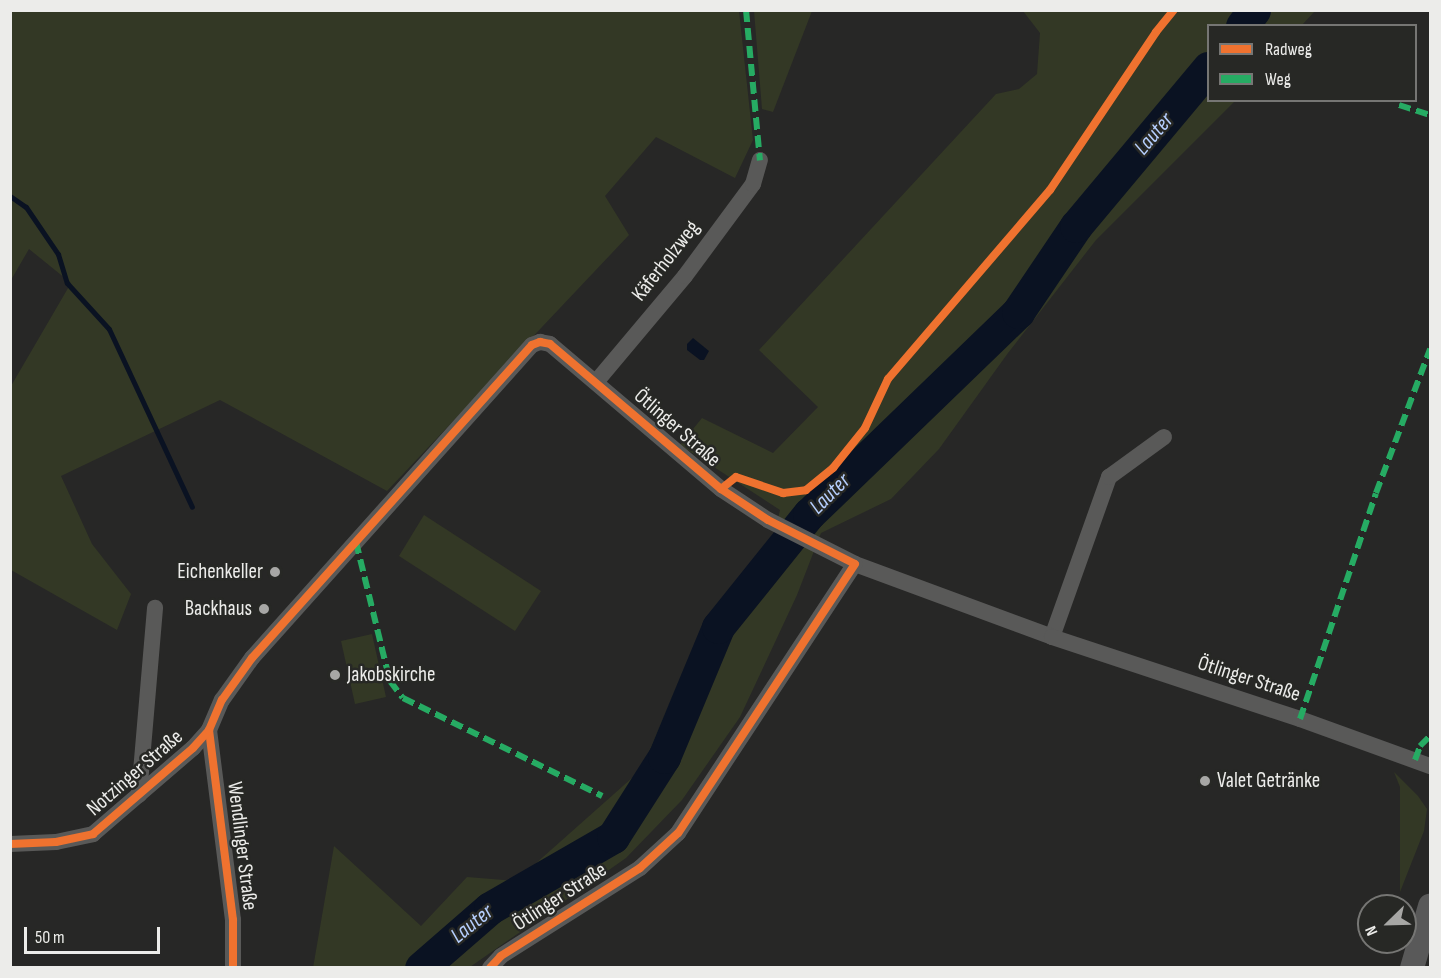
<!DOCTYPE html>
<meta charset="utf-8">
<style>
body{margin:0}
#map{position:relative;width:1441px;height:978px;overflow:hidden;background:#272726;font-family:"Sofia Sans Condensed",sans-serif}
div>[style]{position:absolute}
.green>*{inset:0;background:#333825}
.water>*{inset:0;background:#0a1222}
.stream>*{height:5px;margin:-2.5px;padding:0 2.5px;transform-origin:2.5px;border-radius:2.5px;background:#0a1222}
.river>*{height:33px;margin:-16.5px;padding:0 16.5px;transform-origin:16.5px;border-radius:16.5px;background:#0a1222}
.minor>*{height:16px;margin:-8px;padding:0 8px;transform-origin:8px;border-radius:8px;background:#595958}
.secondary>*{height:24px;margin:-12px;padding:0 12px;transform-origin:12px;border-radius:12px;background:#595959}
.quiet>*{height:6px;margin-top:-3px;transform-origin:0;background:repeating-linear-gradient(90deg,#26ab63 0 12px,transparent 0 18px)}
.cycleway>*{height:8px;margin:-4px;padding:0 4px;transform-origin:4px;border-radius:4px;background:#ef722f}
.dots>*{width:16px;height:16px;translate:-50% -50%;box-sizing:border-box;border:3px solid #272825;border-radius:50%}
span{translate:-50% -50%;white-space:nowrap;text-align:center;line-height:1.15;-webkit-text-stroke:5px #272825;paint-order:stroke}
.street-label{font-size:21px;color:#ececea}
.poi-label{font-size:21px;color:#ececea}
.right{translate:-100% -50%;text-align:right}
.left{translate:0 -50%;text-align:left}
.water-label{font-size:22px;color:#b6cffe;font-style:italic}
.frame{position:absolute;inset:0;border:12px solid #ececea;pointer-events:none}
.legend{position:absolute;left:1207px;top:24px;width:210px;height:78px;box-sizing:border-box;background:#272825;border:2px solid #767674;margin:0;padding:8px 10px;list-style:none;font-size:18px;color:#ececea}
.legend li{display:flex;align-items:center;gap:12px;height:30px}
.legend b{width:30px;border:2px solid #767674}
.north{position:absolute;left:1357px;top:894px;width:60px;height:60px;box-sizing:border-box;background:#272825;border:2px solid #767674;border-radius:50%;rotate:247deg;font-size:16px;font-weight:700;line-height:24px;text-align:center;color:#ececea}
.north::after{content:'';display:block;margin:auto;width:21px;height:27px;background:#a7a7a5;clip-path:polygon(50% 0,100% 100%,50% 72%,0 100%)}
.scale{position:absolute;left:24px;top:927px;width:136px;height:27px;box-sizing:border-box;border:3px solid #ececea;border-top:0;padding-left:8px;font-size:18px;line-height:21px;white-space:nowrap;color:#ececea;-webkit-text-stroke:4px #272825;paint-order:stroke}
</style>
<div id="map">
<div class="green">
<i style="clip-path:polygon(11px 11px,739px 11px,753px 140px,735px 178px,656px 137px,605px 196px,629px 235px,387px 491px,220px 400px,61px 476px,92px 544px,131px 594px,117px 630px,11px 570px,11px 386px,71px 283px,29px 249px,11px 280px)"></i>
<i style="clip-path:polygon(754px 11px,812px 11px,773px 112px,762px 109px)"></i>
<i style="clip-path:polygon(1023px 11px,1315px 11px,1302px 25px,1208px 26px,1208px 100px,1235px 101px,1096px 240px,1008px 353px,939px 449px,891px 499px,821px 533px,797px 595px,740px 717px,682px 800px,626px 858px,470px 967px,313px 968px,334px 846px,421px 926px,467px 877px,516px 881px,641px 770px,688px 660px,718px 613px,773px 539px,780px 510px,680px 445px,702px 418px,773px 453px,818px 407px,759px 350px,996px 94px,1019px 89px,1037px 74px,1040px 33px)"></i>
<i style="clip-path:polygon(424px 515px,541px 591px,515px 631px,399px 556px)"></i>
<i style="clip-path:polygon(372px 634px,386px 697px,355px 704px,341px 641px)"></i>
<i style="clip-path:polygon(1394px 772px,1418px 796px,1427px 809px,1424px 831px,1400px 892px,1400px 787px)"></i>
</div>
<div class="water">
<i style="clip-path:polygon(693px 338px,709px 351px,704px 360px,700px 360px,687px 350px,687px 344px)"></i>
</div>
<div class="stream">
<i style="left:10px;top:196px;width:19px;rotate:35deg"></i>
<i style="left:26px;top:207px;width:57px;rotate:55.8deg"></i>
<i style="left:58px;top:254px;width:30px;rotate:73deg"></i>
<i style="left:67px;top:283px;width:62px;rotate:47.6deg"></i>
<i style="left:109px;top:329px;width:196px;rotate:65deg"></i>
</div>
<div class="river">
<i style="left:1242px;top:26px;width:20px;rotate:-53deg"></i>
<i style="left:421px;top:968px;width:91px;rotate:-41deg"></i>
<i style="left:490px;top:908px;width:142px;rotate:-30deg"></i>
<i style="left:613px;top:837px;width:95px;rotate:-57.5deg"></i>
<i style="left:664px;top:757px;width:141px;rotate:-67.4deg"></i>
<i style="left:718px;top:627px;width:145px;rotate:-51.2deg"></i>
<i style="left:809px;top:514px;width:291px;rotate:-44deg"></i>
<i style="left:1018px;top:312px;width:104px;rotate:-56deg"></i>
<i style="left:1076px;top:226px;width:206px;rotate:-50.1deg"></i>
</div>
<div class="minor">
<i style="left:596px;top:382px;width:138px;rotate:-50deg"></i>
<i style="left:685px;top:276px;width:114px;rotate:-53.5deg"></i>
<i style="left:753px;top:184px;width:25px;rotate:-74deg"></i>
<i style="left:1052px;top:637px;width:170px;rotate:-70.4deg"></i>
<i style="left:1109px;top:477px;width:68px;rotate:-36deg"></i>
<i style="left:209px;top:730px;width:192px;rotate:82.8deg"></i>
<i style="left:233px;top:920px;width:48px;rotate:90deg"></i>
<i style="left:139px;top:795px;width:188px;rotate:-85.1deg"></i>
<i style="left:10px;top:844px;width:46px;rotate:-2.5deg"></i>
<i style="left:56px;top:842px;width:38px;rotate:-12deg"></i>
<i style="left:93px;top:834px;width:132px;rotate:-40.7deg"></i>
<i style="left:193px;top:748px;width:24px;rotate:-48deg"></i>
<i style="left:209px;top:730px;width:33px;rotate:-67deg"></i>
<i style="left:222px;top:700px;width:52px;rotate:-54.5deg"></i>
<i style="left:252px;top:658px;width:420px;rotate:-48.2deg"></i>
<i style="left:532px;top:345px;width:9px;rotate:-21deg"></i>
<i style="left:540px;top:342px;width:10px;rotate:11deg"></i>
<i style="left:550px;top:344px;width:224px;rotate:40.3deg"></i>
<i style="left:721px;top:489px;width:56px;rotate:33.4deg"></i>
<i style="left:768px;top:520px;width:97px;rotate:26.8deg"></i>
<i style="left:855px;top:564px;width:210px;rotate:20.3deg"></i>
<i style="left:1052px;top:637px;width:261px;rotate:18.3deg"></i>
<i style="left:1300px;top:719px;width:138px;rotate:19.9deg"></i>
<i style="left:490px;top:968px;width:16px;rotate:-47deg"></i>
<i style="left:501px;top:956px;width:165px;rotate:-32.3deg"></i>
<i style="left:640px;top:868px;width:52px;rotate:-42.6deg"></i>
<i style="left:678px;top:833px;width:322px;rotate:-56.7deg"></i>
</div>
<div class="secondary">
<i style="left:1412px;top:968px;width:65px;rotate:-73.8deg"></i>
</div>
<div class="quiet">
<i style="left:746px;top:10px;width:151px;rotate:84.7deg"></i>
<i style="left:1399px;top:105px;width:33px;rotate:18deg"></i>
<i style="left:356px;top:542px;width:143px;rotate:76.3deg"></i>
<i style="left:390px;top:681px;width:21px;rotate:53deg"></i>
<i style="left:403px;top:698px;width:222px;rotate:26.2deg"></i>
<i style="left:1300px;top:719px;width:238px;rotate:-71.4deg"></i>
<i style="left:1376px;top:493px;width:154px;rotate:-69.4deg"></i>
<i style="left:1415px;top:760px;width:15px;rotate:-70deg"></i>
<i style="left:1420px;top:746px;width:14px;rotate:-45deg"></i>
</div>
<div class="cycleway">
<i style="left:721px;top:489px;width:19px;rotate:-39deg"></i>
<i style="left:736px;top:477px;width:50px;rotate:18.8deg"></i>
<i style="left:783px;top:493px;width:23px;rotate:-7deg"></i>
<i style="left:806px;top:490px;width:35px;rotate:-39deg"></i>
<i style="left:833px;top:468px;width:51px;rotate:-51.3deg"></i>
<i style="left:865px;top:428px;width:54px;rotate:-64.9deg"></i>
<i style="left:888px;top:379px;width:249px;rotate:-49.4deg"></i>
<i style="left:1050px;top:190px;width:190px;rotate:-56.1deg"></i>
<i style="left:1156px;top:32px;width:28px;rotate:-51deg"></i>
<i style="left:209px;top:730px;width:192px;rotate:82.8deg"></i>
<i style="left:233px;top:920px;width:48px;rotate:90deg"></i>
<i style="left:10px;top:844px;width:46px;rotate:-2.5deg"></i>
<i style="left:56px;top:842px;width:38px;rotate:-12deg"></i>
<i style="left:93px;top:834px;width:132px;rotate:-40.7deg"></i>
<i style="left:193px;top:748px;width:24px;rotate:-48deg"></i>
<i style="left:209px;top:730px;width:33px;rotate:-67deg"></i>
<i style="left:222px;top:700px;width:52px;rotate:-54.5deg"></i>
<i style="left:252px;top:658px;width:420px;rotate:-48.2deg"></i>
<i style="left:532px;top:345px;width:9px;rotate:-21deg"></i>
<i style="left:540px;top:342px;width:10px;rotate:11deg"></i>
<i style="left:550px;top:344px;width:224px;rotate:40.3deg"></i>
<i style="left:721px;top:489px;width:56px;rotate:33.4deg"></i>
<i style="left:768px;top:520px;width:97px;rotate:26.8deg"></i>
<i style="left:855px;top:564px;width:322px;rotate:123.3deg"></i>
<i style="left:678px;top:833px;width:52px;rotate:137.4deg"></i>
<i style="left:640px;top:868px;width:165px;rotate:147.7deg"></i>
<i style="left:501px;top:956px;width:16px;rotate:133deg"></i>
</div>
<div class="dots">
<i style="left:275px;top:572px;background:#a7a7a5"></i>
<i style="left:264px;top:609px;background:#a7a7a5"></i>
<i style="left:335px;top:675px;background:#a7a7a5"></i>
<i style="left:1205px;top:781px;background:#a7a7a5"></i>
</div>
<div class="street-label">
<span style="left:666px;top:261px;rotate:-52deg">Käferholzweg</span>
<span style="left:677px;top:428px;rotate:41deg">Ötlinger Straße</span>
<span style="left:1249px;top:679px;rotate:18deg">Ötlinger Straße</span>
<span style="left:135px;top:773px;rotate:-41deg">Notzinger Straße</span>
<span style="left:242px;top:846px;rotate:83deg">Wendlinger Straße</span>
<span style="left:560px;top:897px;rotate:-33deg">Ötlinger Straße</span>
</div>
<div class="poi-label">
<span class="right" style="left:263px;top:572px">Eichenkeller</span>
<span class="right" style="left:252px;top:609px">Backhaus</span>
<span class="left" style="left:347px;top:675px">Jakobskirche</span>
<span class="left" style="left:1217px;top:781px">Valet Getränke</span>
</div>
<div class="water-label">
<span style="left:1154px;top:134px;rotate:-50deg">Lauter</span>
<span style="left:830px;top:494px;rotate:-45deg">Lauter</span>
<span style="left:472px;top:924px;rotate:-39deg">Lauter</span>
</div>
<div class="frame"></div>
<ul class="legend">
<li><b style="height:8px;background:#ef722f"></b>Radweg</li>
<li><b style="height:8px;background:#26ab63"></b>Weg</li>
</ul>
<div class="north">N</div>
<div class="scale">50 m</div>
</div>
